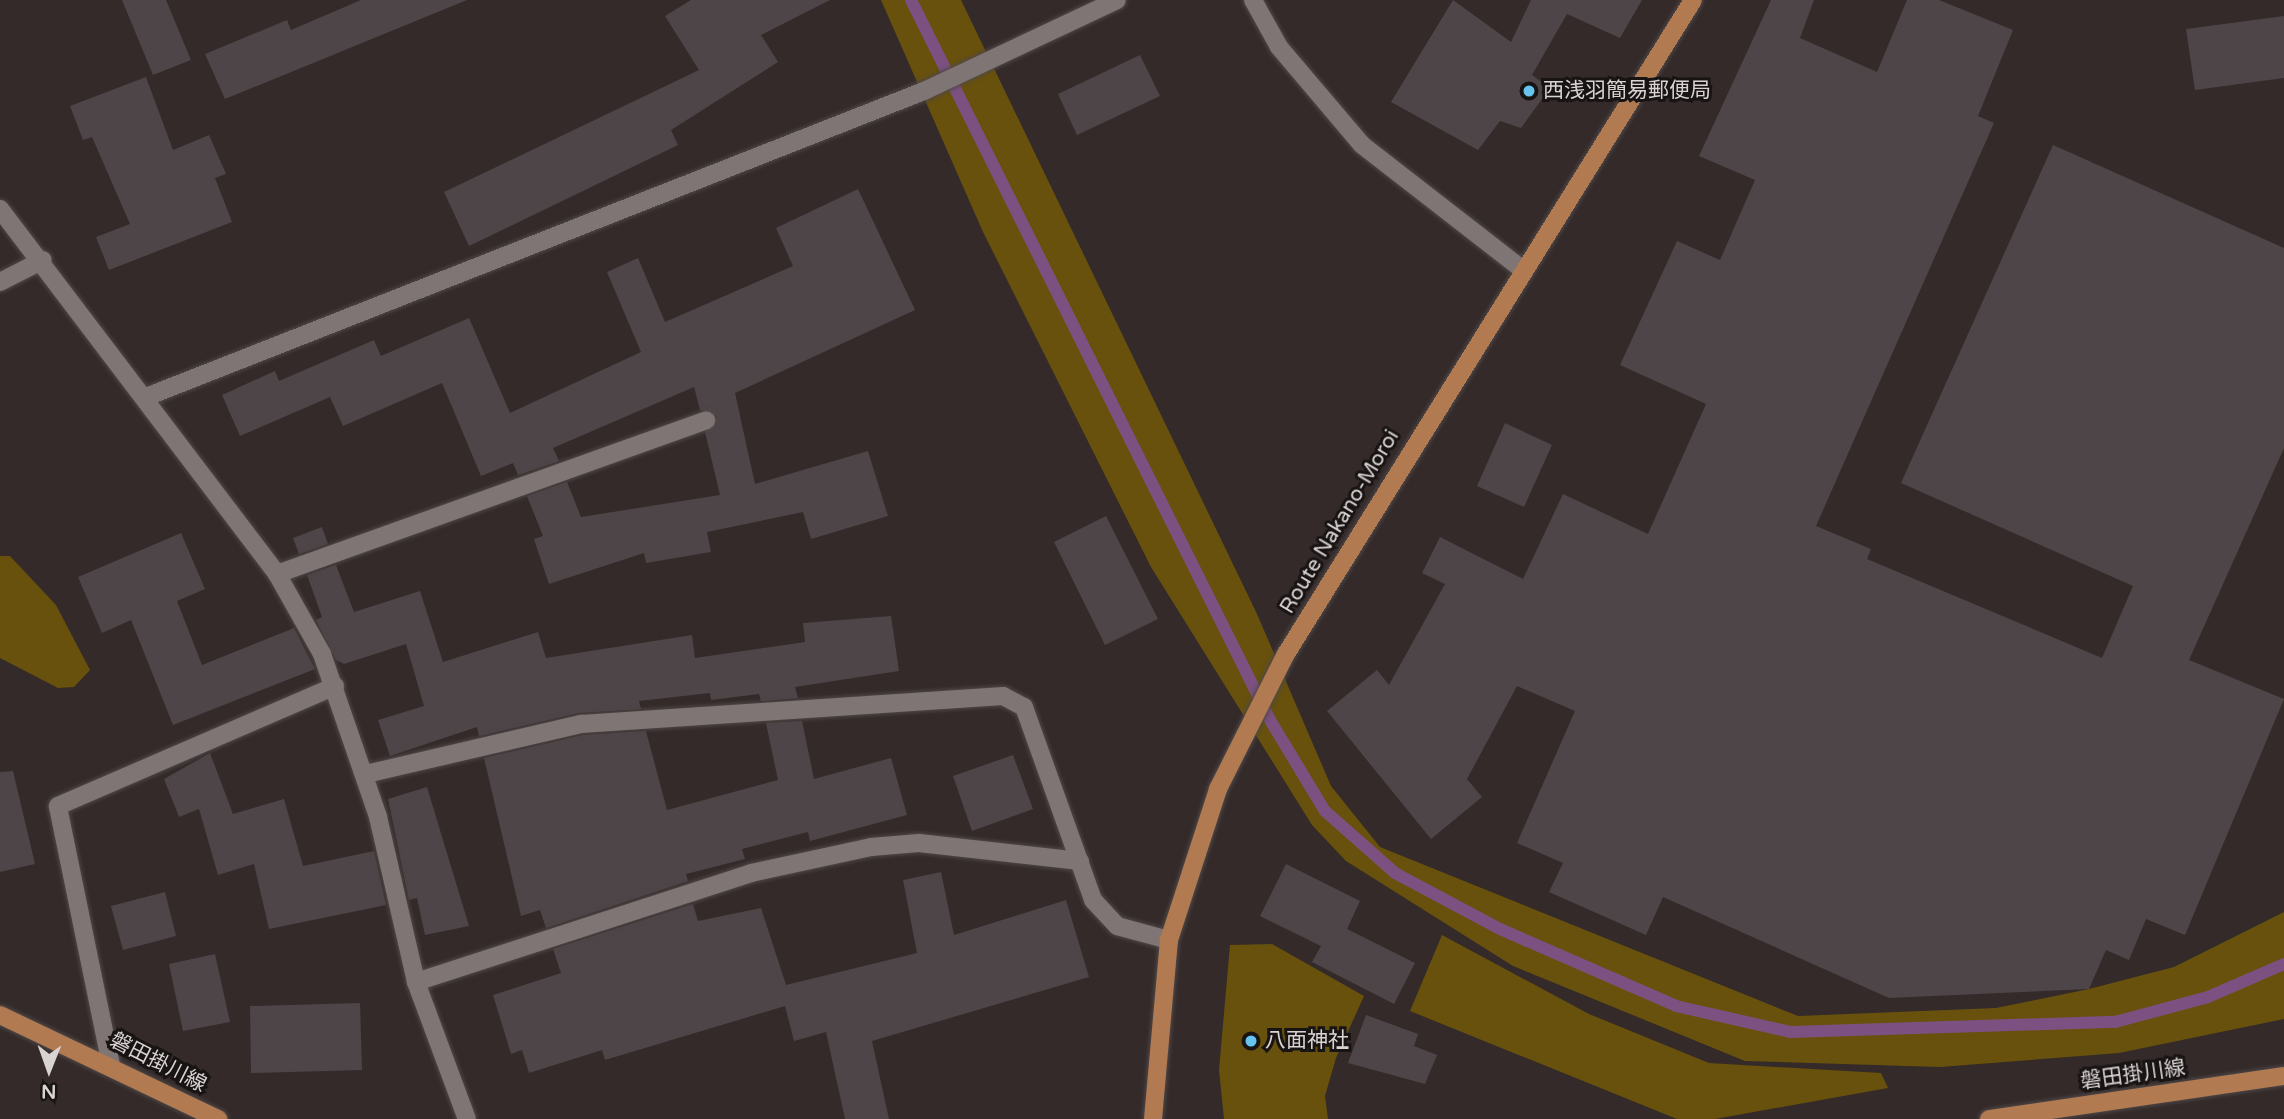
<!DOCTYPE html>
<meta charset="utf-8">
<style>
body{margin:0}
#map{position:relative;width:2284px;height:1119px;overflow:hidden;background:#332a29;font-family:"Varela Round","Noto Sans JP",sans-serif}
div>[style]{position:absolute}
.green>*{inset:0;background:#68510c}
.stream>*{height:12px;margin:-6px;padding:0 6px;transform-origin:6px;border-radius:6px;background:#7c5181}
.building>*{inset:0;background:#4e4548}
.roads{filter:drop-shadow(0 0 2px #4f4848) drop-shadow(0 0 2px #4f4848)}
.minor>*{height:18px;margin:-9px;padding:0 9px;transform-origin:9px;border-radius:9px;background:#7f7574}
.major>*{height:18px;margin:-9px;padding:0 9px;transform-origin:9px;border-radius:9px;background:#b17a50}
.dots>*{width:19px;height:19px;translate:-50% -50%;box-sizing:border-box;border:4px solid #181413;border-radius:50%}
span{translate:-50% -50%;white-space:nowrap;text-align:center;line-height:1.15;-webkit-text-stroke:6px #181413;paint-order:stroke}
.poi-label{font-size:21px;color:#d9d3d2}
.left{translate:0 -50%;text-align:left}
.street-label{font-size:21px;color:#d9d3d2}
.north{position:absolute;left:14px;top:1035px;width:70px;height:70px;-webkit-text-stroke:5px #181413;paint-order:stroke;rotate:181deg;font-size:19px;font-weight:700;line-height:28px;text-align:center;color:#d9d3d2}
.north::after{content:'';display:block;margin:auto;width:24px;height:32px;background:#d9d3d2;clip-path:polygon(50% 0,100% 100%,50% 72%,0 100%)}
</style>
<div id="map">
<div class="green">
<i style="clip-path:polygon(881px 0,961px 0,1257px 614px,1331px 786px,1380px 847px,1798px 1016px,1996px 1008px,2089px 989px,2174px 967px,2284px 912px,2284px 1019px,2119px 1053px,1940px 1067px,1745px 1061px,1513px 966px,1346px 861px,1312px 825px,1151px 567px,983px 232px)"></i>
<i style="clip-path:polygon(0 556px,10px 556px,56px 605px,90px 670px,74px 687px,58px 688px,0 658px)"></i>
<i style="clip-path:polygon(1442px 935px,1589px 1014px,1709px 1063px,1881px 1073px,1888px 1088px,1715px 1119px,1677px 1119px,1410px 1011px)"></i>
<i style="clip-path:polygon(1272px 944px,1364px 996px,1336px 1058px,1325px 1096px,1328px 1119px,1224px 1119px,1219px 1070px,1230px 945px)"></i>
</div>
<div class="stream">
<i style="left:911px;top:0;width:805px;rotate:63.5deg"></i>
<i style="left:1270px;top:720px;width:106px;rotate:58.9deg"></i>
<i style="left:1325px;top:811px;width:94px;rotate:41.5deg"></i>
<i style="left:1395px;top:873px;width:119px;rotate:28.1deg"></i>
<i style="left:1500px;top:929px;width:192px;rotate:23.6deg"></i>
<i style="left:1676px;top:1006px;width:117px;rotate:12.8deg"></i>
<i style="left:1790px;top:1032px;width:325px;rotate:-1.8deg"></i>
<i style="left:2115px;top:1022px;width:96px;rotate:-15deg"></i>
<i style="left:2208px;top:997px;width:83px;rotate:-23.5deg"></i>
</div>
<div class="building">
<i style="clip-path:polygon(122px 0,166px 0,191px 60px,153px 75px)"></i>
<i style="clip-path:polygon(361px 0,467px 0,225px 99px,205px 54px,287px 20px,291px 30px)"></i>
<i style="clip-path:polygon(691px 0,830px 0,761px 35px,778px 62px,671px 130px,678px 145px,469px 246px,444px 192px,699px 70px,665px 16px)"></i>
<i style="clip-path:polygon(1453px 0,1511px 42px,1531px 0,1642px 0,1620px 38px,1567px 14px,1532px 75px,1550px 88px,1521px 128px,1500px 121px,1478px 150px,1391px 102px)"></i>
<i style="clip-path:polygon(1771px 0,1814px 0,1800px 38px,1877px 72px,1907px 0,1939px 0,2013px 30px,1978px 116px,1994px 123px,1816px 526px,1871px 549px,1867px 559px,2102px 658px,2133px 586px,1901px 483px,2053px 145px,2284px 248px,2284px 448px,2189px 660px,2284px 699px,2185px 935px,2146px 919px,2129px 960px,2106px 950px,2089px 989px,1889px 998px,1663px 897px,1646px 935px,1549px 892px,1563px 863px,1517px 843px,1575px 711px,1517px 686px,1467px 779px,1482px 797px,1431px 839px,1327px 711px,1377px 670px,1389px 685px,1445px 584px,1422px 573px,1440px 537px,1523px 579px,1563px 494px,1648px 534px,1706px 404px,1620px 365px,1677px 241px,1720px 260px,1755px 180px,1699px 156px)"></i>
<i style="clip-path:polygon(2284px 16px,2284px 78px,2195px 90px,2186px 29px)"></i>
<i style="clip-path:polygon(1140px 55px,1160px 96px,1077px 135px,1058px 94px)"></i>
<i style="clip-path:polygon(146px 77px,173px 150px,209px 135px,226px 174px,215px 178px,232px 222px,109px 270px,96px 237px,130px 224px,92px 137px,83px 140px,70px 106px)"></i>
<i style="clip-path:polygon(858px 189px,915px 310px,735px 393px,755px 484px,868px 451px,888px 516px,811px 539px,803px 512px,707px 532px,711px 552px,646px 563px,644px 553px,549px 584px,534px 539px,543px 536px,527px 496px,567px 482px,581px 517px,720px 495px,705px 432px,717px 417px,700px 410px,694px 387px,553px 448px,559px 461px,518px 475px,513px 463px,481px 476px,442px 383px,343px 426px,330px 397px,240px 436px,222px 395px,275px 371px,279px 381px,374px 340px,381px 356px,469px 318px,510px 413px,641px 352px,607px 272px,638px 258px,665px 322px,793px 266px,776px 228px)"></i>
<i style="clip-path:polygon(1505px 423px,1552px 445px,1524px 507px,1477px 486px)"></i>
<i style="clip-path:polygon(1106px 516px,1158px 619px,1105px 645px,1054px 542px)"></i>
<i style="clip-path:polygon(322px 527px,328px 544px,299px 554px,293px 538px)"></i>
<i style="clip-path:polygon(181px 533px,205px 589px,177px 601px,202px 665px,294px 628px,315px 669px,173px 725px,131px 620px,102px 633px,78px 577px)"></i>
<i style="clip-path:polygon(336px 565px,354px 612px,420px 591px,443px 662px,538px 632px,546px 658px,692px 635px,695px 658px,805px 642px,803px 623px,891px 616px,899px 671px,795px 687px,798px 698px,761px 701px,759px 694px,711px 700px,710px 693px,639px 701px,641px 709px,578px 713px,479px 736px,477px 727px,390px 756px,378px 720px,424px 706px,406px 644px,344px 664px,336px 660px,316px 620px,322px 617px,307px 575px)"></i>
<i style="clip-path:polygon(802px 721px,814px 779px,891px 758px,907px 815px,810px 841px,808px 832px,742px 849px,745px 859px,686px 874px,688px 881px,546px 928px,540px 910px,521px 916px,484px 758px,583px 735px,646px 731px,667px 810px,778px 780px,766px 723px)"></i>
<i style="clip-path:polygon(210px 753px,233px 814px,284px 799px,303px 866px,374px 851px,386px 905px,269px 929px,254px 864px,218px 875px,199px 809px,179px 817px,164px 779px)"></i>
<i style="clip-path:polygon(1013px 755px,1033px 809px,972px 831px,953px 776px)"></i>
<i style="clip-path:polygon(13px 771px,35px 864px,0 872px,0 772px)"></i>
<i style="clip-path:polygon(427px 787px,469px 926px,425px 935px,417px 898px,409px 900px,388px 799px)"></i>
<i style="clip-path:polygon(1286px 864px,1360px 901px,1347px 929px,1415px 963px,1394px 1004px,1312px 962px,1321px 946px,1260px 916px)"></i>
<i style="clip-path:polygon(941px 872px,954px 935px,1066px 900px,1089px 977px,872px 1041px,889px 1119px,845px 1119px,826px 1032px,794px 1041px,785px 1006px,605px 1060px,602px 1050px,529px 1073px,522px 1050px,511px 1054px,493px 995px,561px 973px,553px 949px,693px 904px,698px 921px,761px 908px,786px 985px,917px 953px,903px 880px)"></i>
<i style="clip-path:polygon(165px 892px,176px 936px,123px 950px,111px 906px)"></i>
<i style="clip-path:polygon(215px 954px,230px 1022px,183px 1031px,169px 964px)"></i>
<i style="clip-path:polygon(360px 1003px,362px 1070px,251px 1073px,250px 1006px)"></i>
<i style="clip-path:polygon(1366px 1015px,1418px 1034px,1414px 1046px,1437px 1055px,1425px 1084px,1348px 1063px)"></i>
</div>
<div class="roads">
<div class="minor">
<i style="left:1253px;top:0;width:54px;rotate:61deg"></i>
<i style="left:1279px;top:47px;width:128px;rotate:49.7deg"></i>
<i style="left:1362px;top:145px;width:204px;rotate:37.8deg"></i>
<i style="left:0;top:209px;width:458px;rotate:52.8deg"></i>
<i style="left:277px;top:574px;width:92px;rotate:60.6deg"></i>
<i style="left:322px;top:654px;width:172px;rotate:71deg"></i>
<i style="left:378px;top:817px;width:169px;rotate:77deg"></i>
<i style="left:416px;top:982px;width:146px;rotate:69.6deg"></i>
<i style="left:0;top:282px;width:48px;rotate:-27.1deg"></i>
<i style="left:146px;top:397px;width:836px;rotate:-21.47deg"></i>
<i style="left:924px;top:91px;width:213px;rotate:-25.2deg"></i>
<i style="left:277px;top:574px;width:456px;rotate:-19.7deg"></i>
<i style="left:366px;top:774px;width:221px;rotate:-13.1deg"></i>
<i style="left:581px;top:724px;width:423px;rotate:-3.8deg"></i>
<i style="left:1003px;top:696px;width:24px;rotate:28deg"></i>
<i style="left:1024px;top:707px;width:205px;rotate:70.3deg"></i>
<i style="left:1093px;top:900px;width:35px;rotate:47deg"></i>
<i style="left:1117px;top:926px;width:54px;rotate:15.1deg"></i>
<i style="left:416px;top:982px;width:352px;rotate:-18deg"></i>
<i style="left:751px;top:873px;width:123px;rotate:-12.2deg"></i>
<i style="left:871px;top:847px;width:48px;rotate:-4.8deg"></i>
<i style="left:919px;top:843px;width:162px;rotate:6.4deg"></i>
<i style="left:111px;top:1065px;width:264px;rotate:-101.6deg"></i>
<i style="left:58px;top:806px;width:302px;rotate:-23.4deg"></i>
</div>
<div class="major">
<i style="left:0;top:1015px;width:242px;rotate:25.5deg"></i>
<i style="left:1153px;top:1119px;width:180px;rotate:-84.9deg"></i>
<i style="left:1169px;top:940px;width:159px;rotate:-72deg"></i>
<i style="left:1218px;top:789px;width:151px;rotate:-63.3deg"></i>
<i style="left:1286px;top:654px;width:770px;rotate:-58.1deg"></i>
<i style="left:1989px;top:1119px;width:298px;rotate:-8.3deg"></i>
</div>
</div>
<div class="dots">
<i style="left:1529px;top:91px;background:#66c4ef"></i>
<i style="left:1251px;top:1041px;background:#66c4ef"></i>
</div>
<div class="poi-label">
<span class="left" style="left:1543px;top:91px">西浅羽簡易郵便局</span>
<span class="left" style="left:1265px;top:1041px">八面神社</span>
</div>
<div class="street-label">
<span style="left:1340px;top:522px;rotate:-59deg">Route Nakano-Moroi</span>
<span style="left:158px;top:1063px;rotate:27deg">磐田掛川線</span>
<span style="left:2133px;top:1075px;rotate:-8deg">磐田掛川線</span>
</div>
<div class="north">N</div>
</div>
